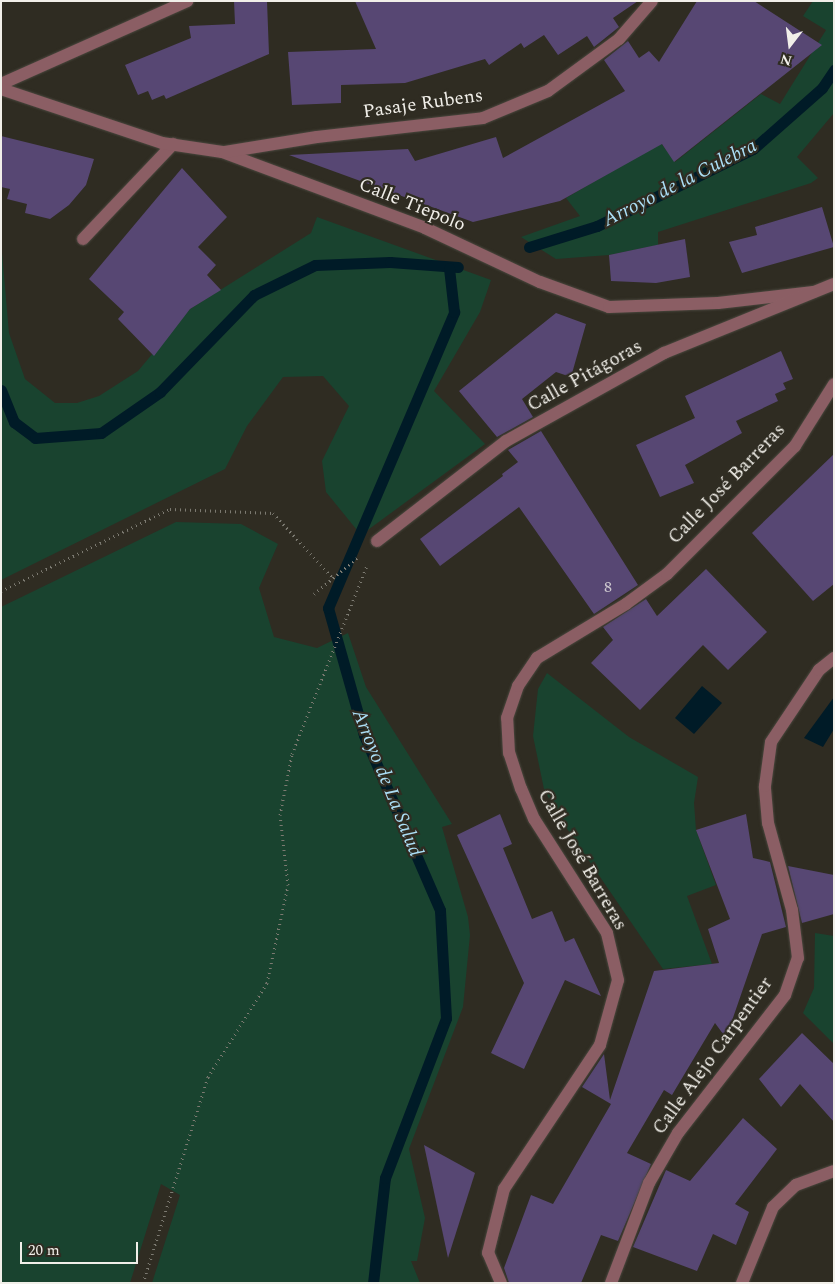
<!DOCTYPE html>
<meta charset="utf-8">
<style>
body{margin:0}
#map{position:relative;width:835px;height:1284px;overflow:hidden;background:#2f2c22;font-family:Spectral,serif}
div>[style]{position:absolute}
.green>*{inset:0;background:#19432f}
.water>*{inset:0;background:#001b27}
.stream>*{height:11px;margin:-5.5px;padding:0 5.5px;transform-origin:5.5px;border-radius:5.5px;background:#001b27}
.building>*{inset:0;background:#574773}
.path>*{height:3px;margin-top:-1.5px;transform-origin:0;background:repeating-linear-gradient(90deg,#7c7a71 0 1px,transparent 0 5px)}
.roads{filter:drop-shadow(0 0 1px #4a473e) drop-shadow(0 0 1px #4a473e)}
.lane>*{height:12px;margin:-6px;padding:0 6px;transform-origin:6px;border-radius:6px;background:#8b5e64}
.street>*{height:12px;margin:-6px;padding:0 6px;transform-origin:6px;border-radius:6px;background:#8b5e64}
span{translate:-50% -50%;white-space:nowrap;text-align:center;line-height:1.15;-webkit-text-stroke:4.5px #2f2c22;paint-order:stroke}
.number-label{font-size:16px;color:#cac5cc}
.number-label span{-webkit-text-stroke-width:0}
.street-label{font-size:19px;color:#f1efe9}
.water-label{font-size:20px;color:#abdef5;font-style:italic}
.frame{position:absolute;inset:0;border:2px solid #f1efe9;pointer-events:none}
.north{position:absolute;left:765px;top:20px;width:50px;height:50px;-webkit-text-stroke:4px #2f2c22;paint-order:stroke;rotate:195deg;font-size:14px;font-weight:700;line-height:20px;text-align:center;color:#f1efe9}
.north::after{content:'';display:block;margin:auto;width:18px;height:22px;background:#f1efe9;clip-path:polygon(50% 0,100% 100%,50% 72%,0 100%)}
.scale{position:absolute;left:20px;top:1242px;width:118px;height:22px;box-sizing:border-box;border:2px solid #f1efe9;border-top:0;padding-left:6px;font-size:15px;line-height:18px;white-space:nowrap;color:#f1efe9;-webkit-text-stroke:4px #2f2c22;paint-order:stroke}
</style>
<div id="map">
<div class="green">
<i style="clip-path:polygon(813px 1px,834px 1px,834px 113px,797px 157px,818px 178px,811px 183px,658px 232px,658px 245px,609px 255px,556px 259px,521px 237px,580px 216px,566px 198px,661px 143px,675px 162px,761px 94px,780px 104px,826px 30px,803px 16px)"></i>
<i style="clip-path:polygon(317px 217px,491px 280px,480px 312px,434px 391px,485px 444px,361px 535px,326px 492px,322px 461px,349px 406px,323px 376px,283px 377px,247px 426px,225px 469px,1px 580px,1px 241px,9px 333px,25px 379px,55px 403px,77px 403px,99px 396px,138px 371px,190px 309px,311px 233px)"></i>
<i style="clip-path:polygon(176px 522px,241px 524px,278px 544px,259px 588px,274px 637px,317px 648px,348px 633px,366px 687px,452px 824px,442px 827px,468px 917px,470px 935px,463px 1007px,409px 1149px,425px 1218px,417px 1261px,411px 1261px,420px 1283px,152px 1283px,180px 1195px,161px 1184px,130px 1283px,1px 1283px,1px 607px)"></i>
<i style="clip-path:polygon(547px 673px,629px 737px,698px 777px,694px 803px,696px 830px,716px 885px,687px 896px,712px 964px,663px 969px,557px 814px,544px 789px,533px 736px,538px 689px)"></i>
<i style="clip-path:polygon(815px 933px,834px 936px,834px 1044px,803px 1013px,814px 988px)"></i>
</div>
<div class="water">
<i style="clip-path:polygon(702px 686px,722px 703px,694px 734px,675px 718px)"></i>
<i style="clip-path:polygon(834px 697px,834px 729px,823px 747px,804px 738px)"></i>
</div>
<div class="stream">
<i style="left:529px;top:247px;width:71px;rotate:-17.2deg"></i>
<i style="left:597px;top:226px;width:174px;rotate:-26.3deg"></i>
<i style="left:753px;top:149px;width:92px;rotate:-41.5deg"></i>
<i style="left:822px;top:88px;width:22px;rotate:-56deg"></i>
<i style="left:1px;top:390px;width:35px;rotate:68deg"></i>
<i style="left:14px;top:422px;width:26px;rotate:37deg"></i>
<i style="left:35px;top:438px;width:66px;rotate:-4.3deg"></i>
<i style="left:101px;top:433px;width:72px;rotate:-34.8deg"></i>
<i style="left:160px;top:392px;width:135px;rotate:-45.9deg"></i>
<i style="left:254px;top:295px;width:68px;rotate:-26.2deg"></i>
<i style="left:315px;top:265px;width:75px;rotate:-2.3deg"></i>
<i style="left:390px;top:262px;width:68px;rotate:4.2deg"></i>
<i style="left:373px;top:1283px;width:106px;rotate:-83.5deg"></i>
<i style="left:385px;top:1178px;width:171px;rotate:-69.1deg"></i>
<i style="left:446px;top:1018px;width:108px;rotate:-93.2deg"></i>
<i style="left:440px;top:910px;width:191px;rotate:-113.5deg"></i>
<i style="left:364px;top:735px;width:132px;rotate:-105.8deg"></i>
<i style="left:328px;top:608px;width:322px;rotate:-66.9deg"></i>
<i style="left:454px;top:312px;width:44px;rotate:-96.5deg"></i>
</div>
<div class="building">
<i style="clip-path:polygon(234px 1px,267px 1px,269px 54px,166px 99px,164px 95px,152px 100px,148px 91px,138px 95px,125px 65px,191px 38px,189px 26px,235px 24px)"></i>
<i style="clip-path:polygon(355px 1px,638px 1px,613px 18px,619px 27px,594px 47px,587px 36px,558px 55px,544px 35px,524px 48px,521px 43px,489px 65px,485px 59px,405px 83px,341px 85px,341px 103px,292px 105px,288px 52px,376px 49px)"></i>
<i style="clip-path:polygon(697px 1px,754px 1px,822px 45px,674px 162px,662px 144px,560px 201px,473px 222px,289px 155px,408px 149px,415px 161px,496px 137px,503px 158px,625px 91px,604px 60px,628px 41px,639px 58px,649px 51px,659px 62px)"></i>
<i style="clip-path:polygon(1px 136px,94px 159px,86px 185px,69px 205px,50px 219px,25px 213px,27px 204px,7px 199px,10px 189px,1px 187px)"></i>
<i style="clip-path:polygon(182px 168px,227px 217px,198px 247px,216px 265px,207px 275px,221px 290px,190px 309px,154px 356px,118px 319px,124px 312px,89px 279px)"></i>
<i style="clip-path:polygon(822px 207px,834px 247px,742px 273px,729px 242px,757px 235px,755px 227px)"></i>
<i style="clip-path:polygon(685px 239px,690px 277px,656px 283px,611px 281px,609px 255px)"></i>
<i style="clip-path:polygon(556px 313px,586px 324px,571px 377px,556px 372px,522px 399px,533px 417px,497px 437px,459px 391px)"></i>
<i style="clip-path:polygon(781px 351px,793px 379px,783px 383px,786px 389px,775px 394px,778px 401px,736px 421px,742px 433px,685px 465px,694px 483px,660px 497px,636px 445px,695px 418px,685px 396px)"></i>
<i style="clip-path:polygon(541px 431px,638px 585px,594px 614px,519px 507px,440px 566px,420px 539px,503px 476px,502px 474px,518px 462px,508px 450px)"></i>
<i style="clip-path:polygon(834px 454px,834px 584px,813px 601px,752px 533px)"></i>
<i style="clip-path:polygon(706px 569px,767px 632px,728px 670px,703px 645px,640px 710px,591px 663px,613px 640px,603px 627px,646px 599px,657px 616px)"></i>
<i style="clip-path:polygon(500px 814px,512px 844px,503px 848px,532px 919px,552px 911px,565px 942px,574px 938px,601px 996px,565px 980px,524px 1069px,491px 1053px,524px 983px,457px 835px)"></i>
<i style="clip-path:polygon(746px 814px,753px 858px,770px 862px,786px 927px,762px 934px,726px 1038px,715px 1023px,672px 1095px,664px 1090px,627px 1153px,651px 1164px,618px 1241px,601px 1235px,581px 1283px,509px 1283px,504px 1268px,531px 1195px,553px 1204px,611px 1104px,582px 1087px,604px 1054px,610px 1100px,654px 971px,719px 963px,708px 929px,730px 919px,696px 830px)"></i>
<i style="clip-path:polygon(788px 866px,834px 875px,834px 914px,802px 923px)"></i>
<i style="clip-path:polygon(802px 1033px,834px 1064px,834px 1122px,800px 1084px,781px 1107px,759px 1079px)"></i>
<i style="clip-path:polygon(743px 1118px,777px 1149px,735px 1204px,749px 1212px,736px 1245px,713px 1234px,697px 1271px,633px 1247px,666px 1170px,690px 1181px)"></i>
<i style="clip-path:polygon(424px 1145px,475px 1173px,448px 1258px)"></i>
</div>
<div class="path">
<i style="left:1px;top:591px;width:188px;rotate:-25.9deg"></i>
<i style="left:170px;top:509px;width:103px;rotate:2.2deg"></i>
<i style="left:273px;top:513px;width:88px;rotate:47.3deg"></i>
<i style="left:314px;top:594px;width:57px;rotate:-40.1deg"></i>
<i style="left:143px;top:1283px;width:216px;rotate:-72.5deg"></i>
<i style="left:208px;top:1077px;width:111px;rotate:-57.9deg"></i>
<i style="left:267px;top:983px;width:100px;rotate:-77.9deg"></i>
<i style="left:288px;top:885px;width:70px;rotate:-96.5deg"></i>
<i style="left:280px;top:815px;width:62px;rotate:-78.9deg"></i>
<i style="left:292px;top:754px;width:202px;rotate:-68.3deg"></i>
</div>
<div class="roads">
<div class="lane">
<i style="left:83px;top:239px;width:131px;rotate:-46.5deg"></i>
</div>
<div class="street">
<i style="left:1px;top:84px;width:204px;rotate:-24deg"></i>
<i style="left:1px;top:89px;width:170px;rotate:18.5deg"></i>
<i style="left:162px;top:143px;width:61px;rotate:8.5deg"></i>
<i style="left:222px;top:152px;width:217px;rotate:20.5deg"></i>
<i style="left:425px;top:228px;width:127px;rotate:25.2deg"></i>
<i style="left:540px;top:282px;width:73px;rotate:19.9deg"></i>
<i style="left:609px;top:307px;width:109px;rotate:-2.1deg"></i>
<i style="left:718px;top:303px;width:96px;rotate:-6.6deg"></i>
<i style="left:225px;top:152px;width:93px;rotate:-9.3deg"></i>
<i style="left:317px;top:137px;width:167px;rotate:-6.5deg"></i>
<i style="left:483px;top:118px;width:70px;rotate:-22.6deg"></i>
<i style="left:548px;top:91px;width:88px;rotate:-36.2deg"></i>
<i style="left:619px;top:39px;width:50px;rotate:-49deg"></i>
<i style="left:377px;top:541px;width:163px;rotate:-37.8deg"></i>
<i style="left:506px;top:441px;width:181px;rotate:-29.1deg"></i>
<i style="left:664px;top:353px;width:183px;rotate:-22.1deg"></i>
<i style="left:501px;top:1283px;width:33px;rotate:-113deg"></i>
<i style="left:488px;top:1253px;width:66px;rotate:-76deg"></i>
<i style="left:504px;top:1189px;width:173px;rotate:-56.3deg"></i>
<i style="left:600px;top:1045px;width:67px;rotate:-74.5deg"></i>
<i style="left:618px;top:980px;width:48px;rotate:-103.2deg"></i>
<i style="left:607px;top:933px;width:135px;rotate:-122.6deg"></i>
<i style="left:534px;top:819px;width:33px;rotate:-113deg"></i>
<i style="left:521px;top:789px;width:38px;rotate:-108deg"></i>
<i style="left:509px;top:753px;width:35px;rotate:-93deg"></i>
<i style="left:507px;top:718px;width:34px;rotate:-71deg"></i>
<i style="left:518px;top:686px;width:34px;rotate:-56deg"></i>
<i style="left:537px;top:658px;width:104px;rotate:-31.2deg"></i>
<i style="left:626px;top:604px;width:51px;rotate:-36.2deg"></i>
<i style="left:667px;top:574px;width:181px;rotate:-45deg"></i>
<i style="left:795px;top:446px;width:73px;rotate:-57.8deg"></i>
<i style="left:611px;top:1283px;width:107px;rotate:-69.2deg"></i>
<i style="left:649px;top:1183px;width:58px;rotate:-59.9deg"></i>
<i style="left:678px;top:1133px;width:175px;rotate:-52.2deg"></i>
<i style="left:785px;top:995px;width:39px;rotate:-71deg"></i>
<i style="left:798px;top:958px;width:48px;rotate:-97.1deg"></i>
<i style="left:792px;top:910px;width:90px;rotate:-105.4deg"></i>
<i style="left:768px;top:823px;width:37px;rotate:-95deg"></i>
<i style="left:765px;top:786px;width:44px;rotate:-82.2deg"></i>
<i style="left:771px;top:742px;width:87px;rotate:-56.3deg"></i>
<i style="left:819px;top:670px;width:19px;rotate:-39deg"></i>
<i style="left:742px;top:1283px;width:82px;rotate:-67.8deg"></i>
<i style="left:773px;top:1207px;width:32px;rotate:-44deg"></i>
<i style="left:796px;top:1185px;width:40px;rotate:-20.2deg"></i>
</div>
</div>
<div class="number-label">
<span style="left:608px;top:587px">8</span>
</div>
<div class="street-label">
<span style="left:423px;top:104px;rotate:-8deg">Pasaje Rubens</span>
<span style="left:412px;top:205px;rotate:22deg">Calle Tiepolo</span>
<span style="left:585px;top:376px;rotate:-29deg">Calle Pitágoras</span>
<span style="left:727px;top:484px;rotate:-46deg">Calle José Barreras</span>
<span style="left:582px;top:860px;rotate:60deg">Calle José Barreras</span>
<span style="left:713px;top:1056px;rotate:-54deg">Calle Alejo Carpentier</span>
</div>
<div class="water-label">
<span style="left:680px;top:183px;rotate:-27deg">Arroyo de la Culebra</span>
<span style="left:387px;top:783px;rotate:68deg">Arroyo de La Salud</span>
</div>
<div class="frame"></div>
<div class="north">N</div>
<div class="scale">20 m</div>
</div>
